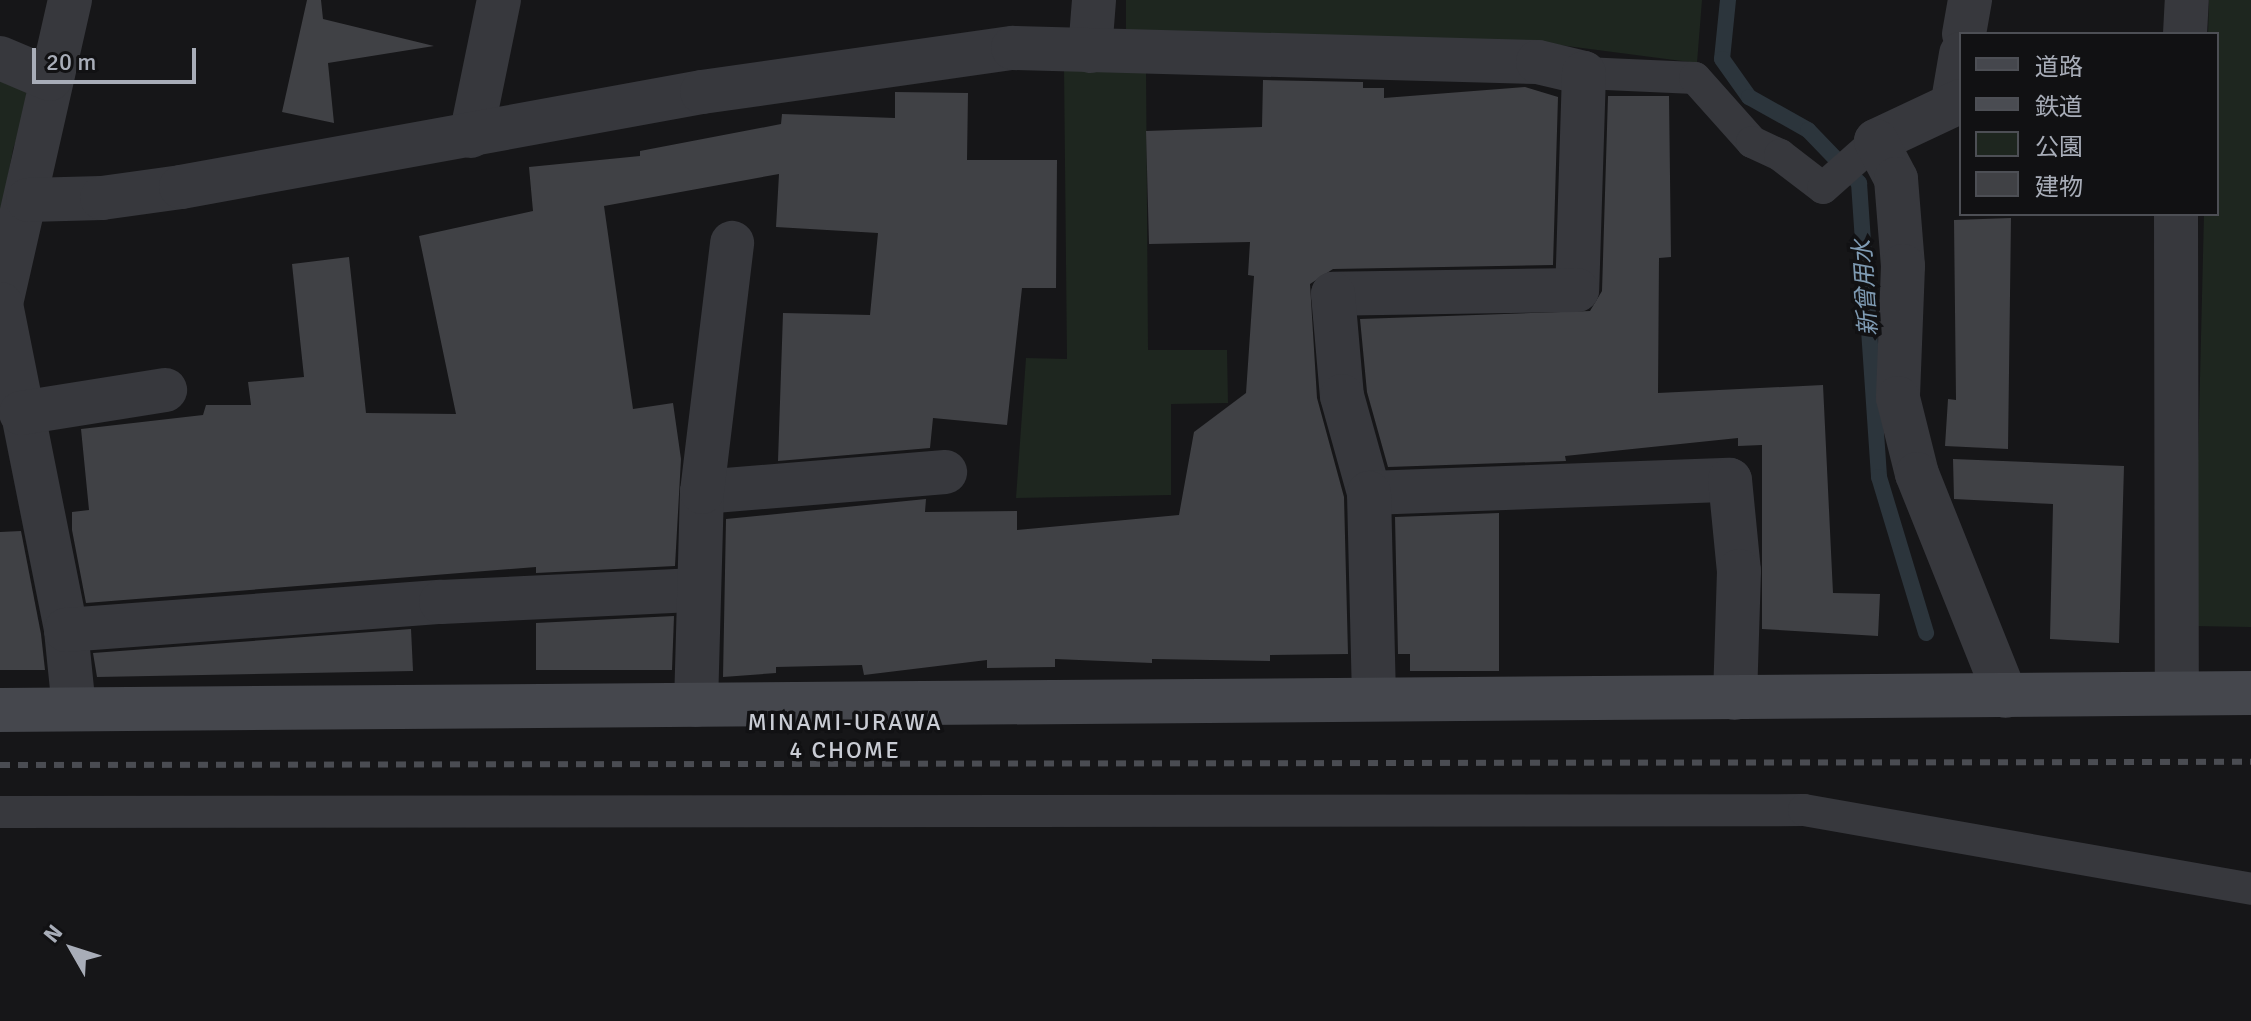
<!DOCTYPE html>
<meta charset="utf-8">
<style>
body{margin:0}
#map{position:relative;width:2251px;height:1021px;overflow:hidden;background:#161618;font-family:Signika,"Noto Sans JP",sans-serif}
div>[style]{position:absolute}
.green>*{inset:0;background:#1e261f}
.stream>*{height:16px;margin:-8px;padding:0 8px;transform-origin:8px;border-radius:8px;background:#2c353c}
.building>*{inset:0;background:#404145}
.lane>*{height:32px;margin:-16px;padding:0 16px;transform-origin:16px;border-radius:16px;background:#37383d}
.street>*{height:44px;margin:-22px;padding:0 22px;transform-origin:22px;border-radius:22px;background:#37383d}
.secondary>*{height:44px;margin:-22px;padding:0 22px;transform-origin:22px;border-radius:22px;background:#45474d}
.rail>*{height:6px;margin-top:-3px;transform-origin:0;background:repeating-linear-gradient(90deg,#4a4c52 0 10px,transparent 0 18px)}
span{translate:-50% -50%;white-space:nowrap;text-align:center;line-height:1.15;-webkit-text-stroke:7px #111113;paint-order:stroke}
.water-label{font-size:24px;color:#7f9bb3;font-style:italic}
.neighbourhood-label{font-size:24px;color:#c9ccd4;letter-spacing:2px}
.legend{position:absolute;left:1959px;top:32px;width:260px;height:184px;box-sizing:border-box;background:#111113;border:2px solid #4d4f55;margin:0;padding:10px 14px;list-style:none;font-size:24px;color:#a8adb8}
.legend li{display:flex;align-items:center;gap:16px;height:40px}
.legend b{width:40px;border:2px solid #4d4f55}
.north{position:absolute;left:32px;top:909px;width:80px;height:80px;-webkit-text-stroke:6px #111113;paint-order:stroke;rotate:309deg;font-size:22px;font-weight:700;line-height:32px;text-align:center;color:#a8adb8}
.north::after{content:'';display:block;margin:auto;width:28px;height:36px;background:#a8adb8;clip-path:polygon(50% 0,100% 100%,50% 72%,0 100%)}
.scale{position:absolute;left:32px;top:48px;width:164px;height:36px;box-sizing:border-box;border:4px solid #a8adb8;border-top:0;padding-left:10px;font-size:24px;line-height:28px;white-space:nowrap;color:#a8adb8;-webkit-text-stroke:6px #111113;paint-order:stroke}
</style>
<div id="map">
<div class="green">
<i style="clip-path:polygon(1126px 0,1702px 0,1697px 63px,1544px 43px,1126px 38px)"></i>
<i style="clip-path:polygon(2209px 0,2251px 0,2251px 627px,2194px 626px,2204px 214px,2217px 214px,2217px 34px,2208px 34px)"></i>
<i style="clip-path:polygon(1146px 66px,1148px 350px,1227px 350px,1228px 403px,1171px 404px,1171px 495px,1016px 498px,1026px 358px,1067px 359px,1064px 67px)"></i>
<i style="clip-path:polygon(0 77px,34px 91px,13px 149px,0 219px)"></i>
</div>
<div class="stream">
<i style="left:1728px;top:0;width:59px;rotate:95.8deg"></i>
<i style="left:1722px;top:59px;width:47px;rotate:54.6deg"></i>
<i style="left:1749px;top:97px;width:68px;rotate:29.2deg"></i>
<i style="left:1808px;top:130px;width:74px;rotate:46.1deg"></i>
<i style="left:1859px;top:183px;width:295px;rotate:86.1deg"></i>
<i style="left:1879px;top:477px;width:163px;rotate:73.2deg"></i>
</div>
<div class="building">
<i style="clip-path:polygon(307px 0,321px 0,323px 19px,434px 46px,328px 63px,334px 123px,282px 112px)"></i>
<i style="clip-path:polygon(1263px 80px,1363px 82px,1363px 88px,1384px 88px,1384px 98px,1525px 87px,1558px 97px,1553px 265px,1333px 269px,1310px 284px,1317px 398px,1344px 497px,1348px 654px,1270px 655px,1270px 661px,1152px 659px,1152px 663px,1055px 659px,1055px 667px,987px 668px,987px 660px,864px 675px,862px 665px,776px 667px,776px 673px,723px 677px,726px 519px,926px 499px,925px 512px,1017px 511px,1017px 530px,1179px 515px,1194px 432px,1246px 393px,1254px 276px,1248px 275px,1250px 242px,1149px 244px,1146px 131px,1262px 127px)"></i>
<i style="clip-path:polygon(895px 92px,968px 93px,967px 160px,1057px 160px,1056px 288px,1022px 288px,1007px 425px,933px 418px,930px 448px,778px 461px,783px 313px,870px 315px,878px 233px,776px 227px,779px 174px,604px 206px,633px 409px,673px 403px,681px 459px,675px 566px,536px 573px,536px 567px,86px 603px,72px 530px,72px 512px,89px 510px,81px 429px,203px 415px,206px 405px,251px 405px,248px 382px,304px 377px,292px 264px,349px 257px,366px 413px,456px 414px,419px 236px,533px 211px,529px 167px,640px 156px,640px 151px,781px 124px,782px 114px,895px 118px)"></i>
<i style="clip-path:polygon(1608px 96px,1669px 96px,1671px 257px,1659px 258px,1658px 393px,1823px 385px,1833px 593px,1880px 594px,1878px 636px,1762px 629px,1762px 445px,1738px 446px,1738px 438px,1565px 456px,1566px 461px,1388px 467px,1367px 392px,1360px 319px,1590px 311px,1602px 291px)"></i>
<i style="clip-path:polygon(2011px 218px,2008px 449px,1945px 446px,1948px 399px,1956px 400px,1954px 220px)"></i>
<i style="clip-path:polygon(1953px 459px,2124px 466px,2119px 643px,2050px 639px,2053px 504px,1954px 499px)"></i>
<i style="clip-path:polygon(1499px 513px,1499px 671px,1410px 671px,1410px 654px,1398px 654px,1395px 517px)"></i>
<i style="clip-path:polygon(21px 531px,41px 634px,45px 670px,0 670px,0 532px)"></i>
<i style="clip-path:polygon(674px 616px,672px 670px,536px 670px,536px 623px)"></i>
<i style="clip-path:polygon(411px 629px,413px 671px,97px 677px,93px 653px)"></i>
</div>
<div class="lane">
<i style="left:1584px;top:73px;width:111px;rotate:2.6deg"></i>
<i style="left:1695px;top:78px;width:86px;rotate:48.3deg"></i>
<i style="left:1752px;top:142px;width:31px;rotate:25deg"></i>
<i style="left:1780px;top:155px;width:54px;rotate:37.5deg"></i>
<i style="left:1823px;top:188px;width:71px;rotate:-41.6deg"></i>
<i style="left:0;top:812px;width:1804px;rotate:-0.06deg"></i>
<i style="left:1804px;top:810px;width:454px;rotate:10deg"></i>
</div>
<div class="street">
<i style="left:70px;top:0;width:312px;rotate:102.8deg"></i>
<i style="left:1px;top:304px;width:332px;rotate:78.7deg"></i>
<i style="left:66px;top:630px;width:79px;rotate:84.2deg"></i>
<i style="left:1964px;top:34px;width:35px;rotate:-80deg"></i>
<i style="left:2185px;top:34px;width:34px;rotate:-87deg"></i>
<i style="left:1090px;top:51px;width:51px;rotate:-85.5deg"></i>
<i style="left:0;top:58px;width:54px;rotate:22.8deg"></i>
<i style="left:1953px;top:101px;width:48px;rotate:-80.3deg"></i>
<i style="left:1961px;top:101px;width:94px;rotate:154.8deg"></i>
<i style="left:1876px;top:141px;width:43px;rotate:62.2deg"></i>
<i style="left:1896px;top:179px;width:87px;rotate:85.4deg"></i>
<i style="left:1903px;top:266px;width:132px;rotate:92.2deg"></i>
<i style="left:1898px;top:398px;width:78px;rotate:76deg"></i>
<i style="left:1917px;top:474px;width:239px;rotate:68.2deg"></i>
<i style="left:471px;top:136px;width:139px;rotate:-78.4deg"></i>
<i style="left:28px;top:200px;width:74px;rotate:-1.5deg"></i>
<i style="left:102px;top:198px;width:80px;rotate:-7.9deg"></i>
<i style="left:181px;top:187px;width:530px;rotate:-10.33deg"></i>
<i style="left:702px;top:92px;width:314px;rotate:-8.1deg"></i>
<i style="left:1013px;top:48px;width:525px;rotate:1.53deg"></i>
<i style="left:1538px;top:62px;width:47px;rotate:13.4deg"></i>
<i style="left:1584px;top:73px;width:217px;rotate:91.8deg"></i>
<i style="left:1577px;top:290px;width:244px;rotate:179.1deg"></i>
<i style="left:1333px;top:294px;width:102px;rotate:85deg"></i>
<i style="left:1342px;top:396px;width:101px;rotate:74.4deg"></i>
<i style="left:1369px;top:493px;width:361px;rotate:-2.1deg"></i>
<i style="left:1730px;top:480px;width:91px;rotate:84.4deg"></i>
<i style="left:1739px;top:571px;width:127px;rotate:91.8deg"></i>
<i style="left:2176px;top:214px;width:478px;rotate:89.9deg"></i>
<i style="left:21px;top:413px;width:146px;rotate:-9.1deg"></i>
<i style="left:702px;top:492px;width:244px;rotate:-4.7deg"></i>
<i style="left:1369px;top:493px;width:206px;rotate:88.6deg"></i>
<i style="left:66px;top:630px;width:376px;rotate:-4.3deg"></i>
<i style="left:441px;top:602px;width:257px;rotate:-2.7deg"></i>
<i style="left:696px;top:705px;width:213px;rotate:-88.4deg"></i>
<i style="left:702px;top:492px;width:251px;rotate:-83.1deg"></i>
</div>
<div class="secondary">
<i style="left:0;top:710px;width:2251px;rotate:-0.43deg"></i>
</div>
<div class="rail">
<i style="left:0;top:765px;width:2251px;rotate:-0.08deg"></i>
</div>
<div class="water-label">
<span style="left:1866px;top:288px;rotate:-94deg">新曾用水</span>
</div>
<div class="neighbourhood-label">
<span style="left:845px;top:737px">MINAMI-URAWA<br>4 CHOME</span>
</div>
<ul class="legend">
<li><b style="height:10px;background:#45474d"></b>道路</li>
<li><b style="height:10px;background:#4a4c52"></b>鉄道</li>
<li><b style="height:22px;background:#1e261f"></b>公園</li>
<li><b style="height:22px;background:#404145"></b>建物</li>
</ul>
<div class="north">N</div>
<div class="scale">20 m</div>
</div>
